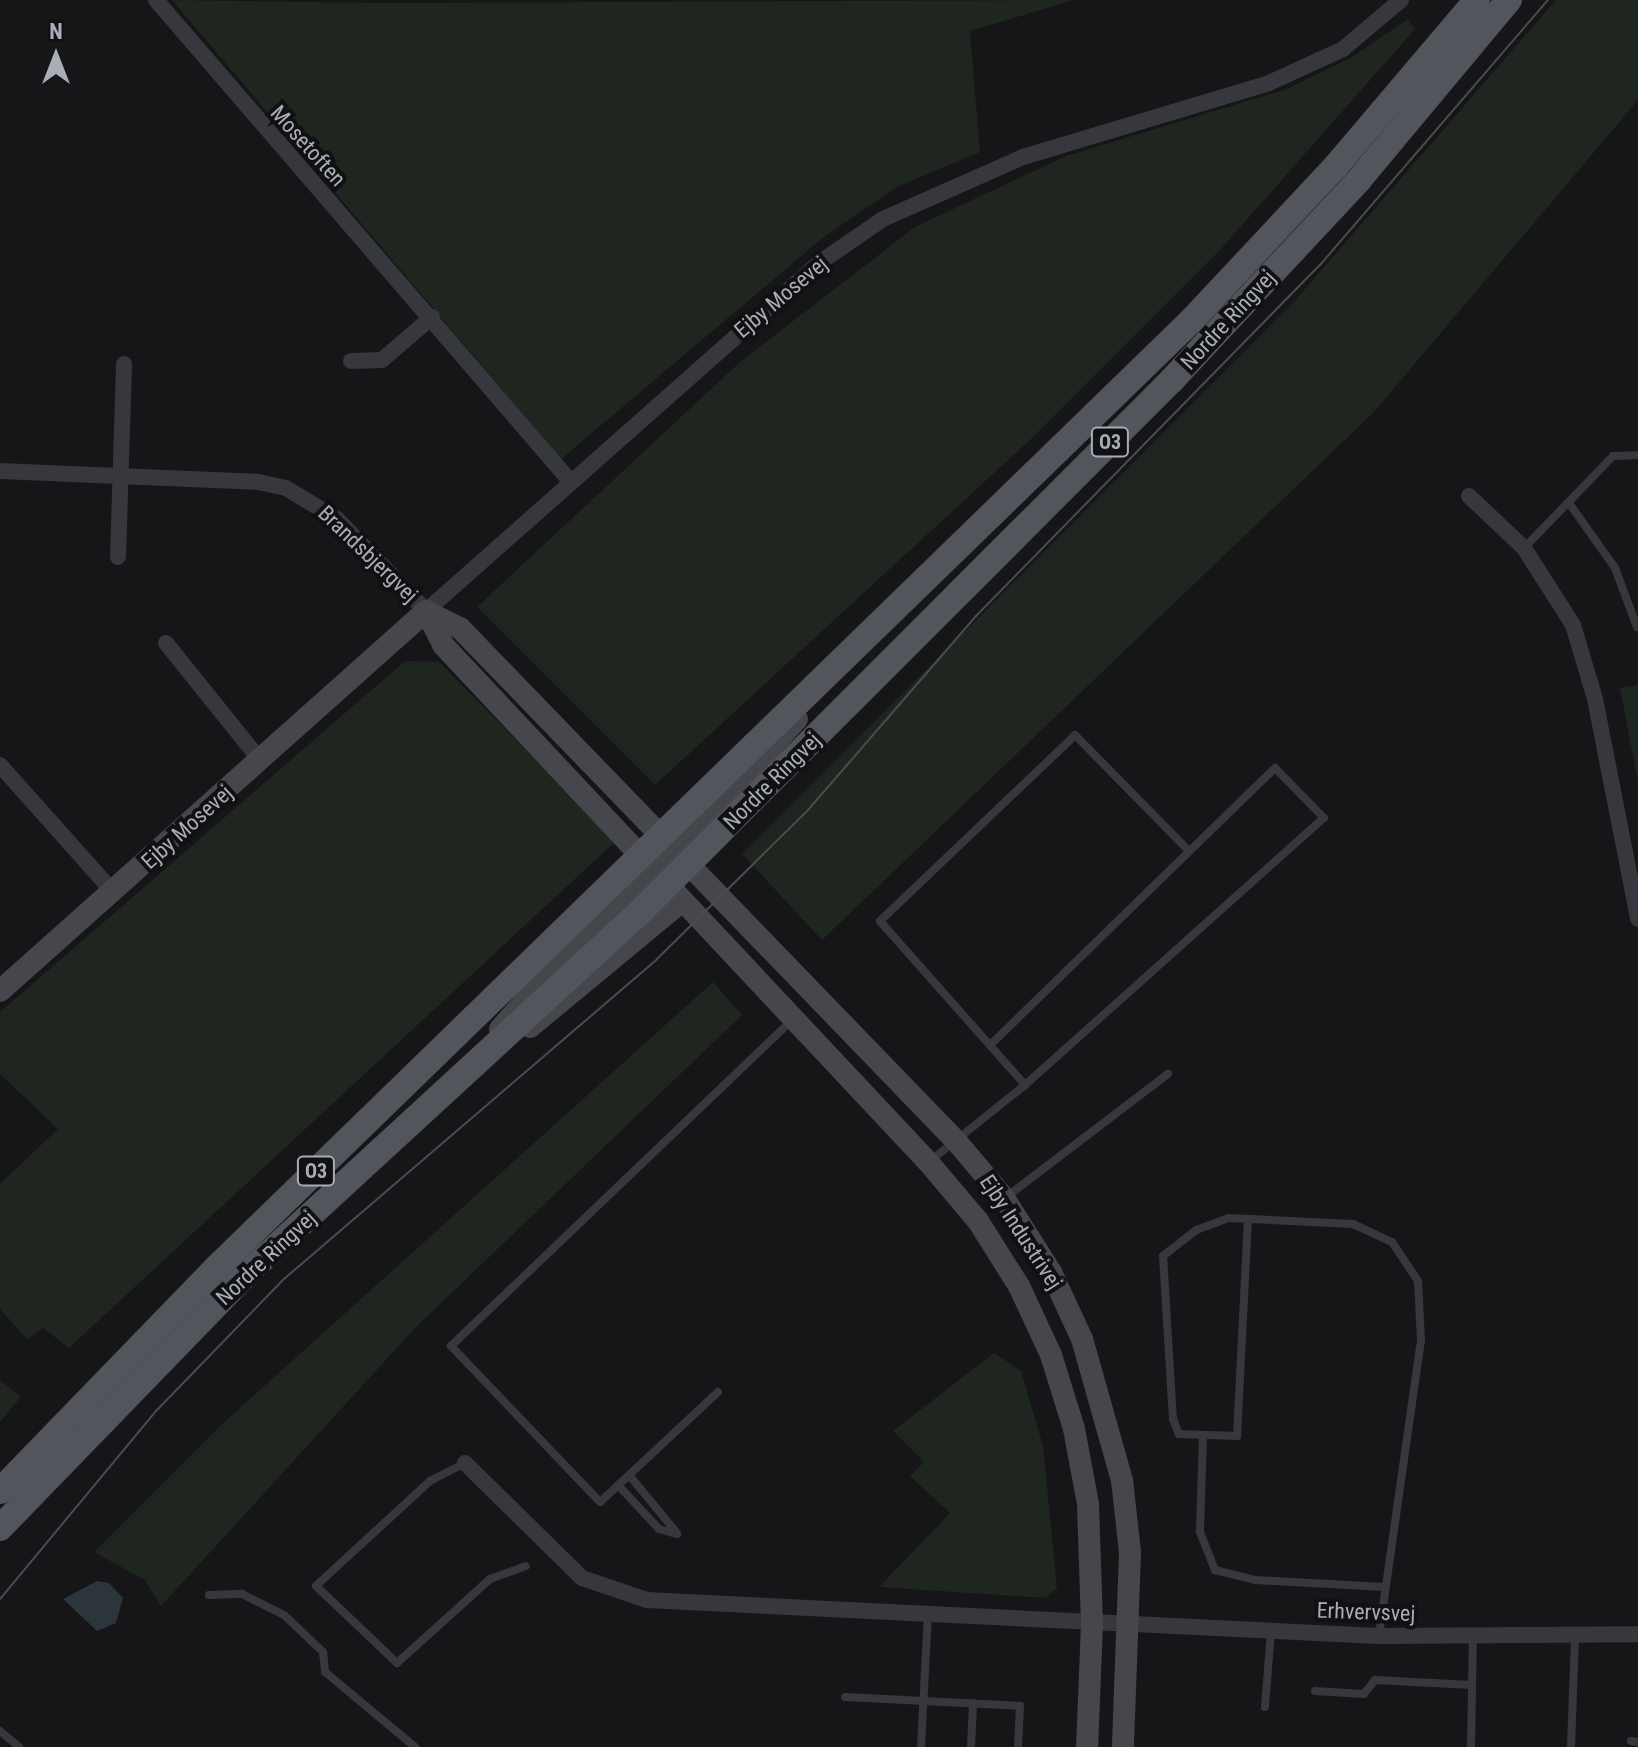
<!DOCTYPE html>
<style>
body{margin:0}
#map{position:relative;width:1638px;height:1747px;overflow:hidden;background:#161618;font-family:"Roboto Condensed",sans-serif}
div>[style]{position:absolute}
.green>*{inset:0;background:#1e261f}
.water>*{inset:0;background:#2c353c}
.lane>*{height:8px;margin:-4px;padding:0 4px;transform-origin:4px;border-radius:4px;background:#37383d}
.street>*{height:16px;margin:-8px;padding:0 8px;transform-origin:8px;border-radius:8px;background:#37383d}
.secondary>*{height:22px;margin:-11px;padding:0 11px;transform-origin:11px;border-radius:11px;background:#45474d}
.primary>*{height:26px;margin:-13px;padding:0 13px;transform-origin:13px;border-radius:13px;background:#53555c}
.tram>*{height:2px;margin:-1px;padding:0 1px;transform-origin:1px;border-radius:1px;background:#4a4c52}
span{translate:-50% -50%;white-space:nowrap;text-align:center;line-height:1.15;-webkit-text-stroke:8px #111113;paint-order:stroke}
.shield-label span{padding:2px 6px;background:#111113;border:2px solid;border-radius:6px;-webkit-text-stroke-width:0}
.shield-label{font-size:20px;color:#a8adb8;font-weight:700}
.street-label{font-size:22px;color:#a8adb8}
.north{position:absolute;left:16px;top:16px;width:80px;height:80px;-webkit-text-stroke:6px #111113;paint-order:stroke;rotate:0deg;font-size:22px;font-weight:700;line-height:32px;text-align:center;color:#a8adb8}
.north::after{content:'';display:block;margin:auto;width:28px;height:36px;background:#a8adb8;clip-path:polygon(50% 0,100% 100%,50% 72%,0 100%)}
</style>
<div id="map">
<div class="green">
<i style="clip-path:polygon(172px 0,382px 3px,1074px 0,970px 31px,980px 152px,899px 186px,825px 236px,561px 459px)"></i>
<i style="clip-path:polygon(1556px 0,1638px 0,1638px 100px,1373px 413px,822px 940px,742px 854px,1292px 304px)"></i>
<i style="clip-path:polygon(1408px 19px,1415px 29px,1220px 250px,1032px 438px,655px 785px,477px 607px,740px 362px,915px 227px,1066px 156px,1287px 89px,1352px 57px)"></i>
<i style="clip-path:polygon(405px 661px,439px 662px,616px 841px,69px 1348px,43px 1328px,27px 1339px,0 1309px,0 1184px,58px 1129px,0 1074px,0 1012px)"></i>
<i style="clip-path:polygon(1638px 685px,1638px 783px,1620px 688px)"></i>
<i style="clip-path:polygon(713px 982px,742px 1015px,415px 1328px,161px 1606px,145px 1580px,94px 1552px,221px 1425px)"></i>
<i style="clip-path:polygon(994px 1353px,1021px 1371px,1043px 1446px,1057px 1588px,1046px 1598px,879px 1587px,950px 1513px,910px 1476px,924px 1462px,893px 1431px)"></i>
<i style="clip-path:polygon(0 1380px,21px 1397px,0 1422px)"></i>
</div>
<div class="water">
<i style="clip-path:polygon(97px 1581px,109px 1583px,123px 1598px,116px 1623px,97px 1631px,63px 1599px)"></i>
</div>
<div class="lane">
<i style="left:1569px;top:503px;width:80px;rotate:54.7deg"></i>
<i style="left:1615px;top:568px;width:63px;rotate:69.6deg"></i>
<i style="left:1524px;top:548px;width:128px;rotate:-45.9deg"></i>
<i style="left:1613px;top:456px;width:25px;rotate:-2deg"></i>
<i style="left:1025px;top:1085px;width:219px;rotate:-131.5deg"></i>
<i style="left:880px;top:921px;width:269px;rotate:-43.6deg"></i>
<i style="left:1075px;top:735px;width:163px;rotate:45.5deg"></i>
<i style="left:929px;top:1162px;width:123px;rotate:-38.7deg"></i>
<i style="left:1025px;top:1085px;width:401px;rotate:-41.8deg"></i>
<i style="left:1324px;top:818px;width:70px;rotate:-134.4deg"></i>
<i style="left:1275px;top:768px;width:396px;rotate:135.8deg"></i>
<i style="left:1005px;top:1198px;width:205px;rotate:-37.3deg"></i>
<i style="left:1248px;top:1219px;width:217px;rotate:92.9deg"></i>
<i style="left:1237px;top:1436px;width:58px;rotate:-178deg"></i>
<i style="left:1179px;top:1434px;width:16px;rotate:-112deg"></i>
<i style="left:1173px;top:1419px;width:163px;rotate:-93.5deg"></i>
<i style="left:1163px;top:1256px;width:42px;rotate:-38.2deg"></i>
<i style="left:1196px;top:1230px;width:35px;rotate:-20deg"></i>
<i style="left:1229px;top:1218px;width:124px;rotate:2.8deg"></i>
<i style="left:1353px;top:1224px;width:43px;rotate:24.8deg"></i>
<i style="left:1392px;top:1242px;width:47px;rotate:56.3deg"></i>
<i style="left:1418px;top:1281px;width:59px;rotate:87.1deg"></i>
<i style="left:1421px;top:1340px;width:298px;rotate:98.1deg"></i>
<i style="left:718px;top:1392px;width:161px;rotate:137deg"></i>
<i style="left:600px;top:1502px;width:216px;rotate:-133.7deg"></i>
<i style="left:451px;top:1346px;width:472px;rotate:-43.7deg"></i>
<i style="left:1203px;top:1435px;width:97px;rotate:91.8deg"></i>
<i style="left:1200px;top:1532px;width:41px;rotate:68.5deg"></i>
<i style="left:1215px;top:1570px;width:41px;rotate:14deg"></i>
<i style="left:1255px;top:1580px;width:130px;rotate:3.1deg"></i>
<i style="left:465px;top:1463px;width:39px;rotate:153deg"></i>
<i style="left:430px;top:1481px;width:155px;rotate:137.4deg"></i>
<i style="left:316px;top:1586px;width:112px;rotate:43.5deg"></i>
<i style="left:397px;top:1663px;width:125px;rotate:-42.1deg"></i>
<i style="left:490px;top:1579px;width:38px;rotate:-20deg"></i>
<i style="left:629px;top:1475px;width:75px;rotate:50.4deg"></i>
<i style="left:618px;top:1485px;width:60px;rotate:47deg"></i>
<i style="left:659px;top:1529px;width:19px;rotate:16deg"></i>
<i style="left:209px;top:1595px;width:33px;rotate:-2deg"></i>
<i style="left:242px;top:1594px;width:47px;rotate:26.6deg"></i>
<i style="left:284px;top:1615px;width:54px;rotate:43.5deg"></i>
<i style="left:323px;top:1652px;width:20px;rotate:84deg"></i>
<i style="left:325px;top:1672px;width:117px;rotate:39.8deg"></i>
<i style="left:1315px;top:1691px;width:49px;rotate:3.5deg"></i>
<i style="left:1364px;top:1694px;width:18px;rotate:-52deg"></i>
<i style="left:1375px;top:1680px;width:97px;rotate:3deg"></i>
<i style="left:845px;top:1697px;width:175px;rotate:2.9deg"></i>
<i style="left:1020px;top:1706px;width:41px;rotate:92.8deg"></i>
<i style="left:1265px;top:1707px;width:77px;rotate:-85.5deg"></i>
<i style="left:0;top:1731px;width:25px;rotate:40deg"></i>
<i style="left:1631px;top:1741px;width:7px;rotate:8deg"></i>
<i style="left:921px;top:1747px;width:132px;rotate:-87deg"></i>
<i style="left:971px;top:1747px;width:44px;rotate:-87.4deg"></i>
<i style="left:1471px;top:1747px;width:110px;rotate:-89deg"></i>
<i style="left:1571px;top:1747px;width:110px;rotate:-87.9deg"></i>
</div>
<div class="street">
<i style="left:156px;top:0;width:635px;rotate:49.28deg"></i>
<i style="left:351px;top:361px;width:31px;rotate:-2deg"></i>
<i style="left:382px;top:360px;width:66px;rotate:-40.7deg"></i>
<i style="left:0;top:471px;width:258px;rotate:2.4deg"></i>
<i style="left:258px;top:482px;width:29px;rotate:12deg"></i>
<i style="left:286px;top:488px;width:60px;rotate:31.3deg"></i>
<i style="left:337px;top:519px;width:128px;rotate:45.9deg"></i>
<i style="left:426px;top:611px;width:525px;rotate:-41.52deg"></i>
<i style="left:819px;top:263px;width:78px;rotate:-34.5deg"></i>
<i style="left:883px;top:219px;width:153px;rotate:-23.9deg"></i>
<i style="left:1023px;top:157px;width:257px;rotate:-16.7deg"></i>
<i style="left:1269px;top:83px;width:81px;rotate:-24.7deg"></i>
<i style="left:1343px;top:49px;width:76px;rotate:-40.2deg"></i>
<i style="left:1469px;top:496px;width:76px;rotate:43.4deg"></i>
<i style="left:1524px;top:548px;width:91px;rotate:57.5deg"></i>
<i style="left:1573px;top:625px;width:77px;rotate:73.4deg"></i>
<i style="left:1595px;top:699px;width:224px;rotate:78.9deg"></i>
<i style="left:118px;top:557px;width:193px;rotate:-88.2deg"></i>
<i style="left:166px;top:643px;width:151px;rotate:51.2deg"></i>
<i style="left:0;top:765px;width:170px;rotate:48.3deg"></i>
<i style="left:465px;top:1463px;width:164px;rotate:44.5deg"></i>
<i style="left:582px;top:1578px;width:69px;rotate:18.7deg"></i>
<i style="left:647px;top:1600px;width:732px;rotate:2.82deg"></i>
<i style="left:1378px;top:1636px;width:260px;rotate:-0.4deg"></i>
</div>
<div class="secondary">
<i style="left:426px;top:611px;width:38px;rotate:27deg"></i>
<i style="left:460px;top:628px;width:715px;rotate:45.96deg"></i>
<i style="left:957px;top:1142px;width:73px;rotate:50deg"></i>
<i style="left:1004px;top:1198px;width:88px;rotate:57.6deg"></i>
<i style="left:1051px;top:1272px;width:74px;rotate:65.2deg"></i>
<i style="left:1082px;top:1339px;width:147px;rotate:74.2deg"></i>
<i style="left:1122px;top:1480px;width:73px;rotate:83.7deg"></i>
<i style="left:1130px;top:1553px;width:194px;rotate:92.1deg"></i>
<i style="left:426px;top:611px;width:38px;rotate:63deg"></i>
<i style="left:443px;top:645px;width:710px;rotate:46.83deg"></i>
<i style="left:929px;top:1163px;width:76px;rotate:49.8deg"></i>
<i style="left:978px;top:1221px;width:77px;rotate:57.8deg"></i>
<i style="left:1019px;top:1286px;width:76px;rotate:65.1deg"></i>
<i style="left:1051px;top:1355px;width:77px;rotate:72.7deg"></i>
<i style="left:1074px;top:1429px;width:76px;rotate:79.4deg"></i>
<i style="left:1088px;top:1504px;width:120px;rotate:88.1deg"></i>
<i style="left:1092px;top:1624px;width:123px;rotate:92.3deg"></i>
<i style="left:671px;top:866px;width:44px;rotate:-55.2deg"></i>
<i style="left:696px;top:830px;width:150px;rotate:-47.7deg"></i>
<i style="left:0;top:991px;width:571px;rotate:-41.73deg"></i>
<i style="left:530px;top:1027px;width:196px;rotate:-39.6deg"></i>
<i style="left:500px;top:1029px;width:99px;rotate:-48.3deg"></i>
<i style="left:566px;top:955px;width:120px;rotate:-44deg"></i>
<i style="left:652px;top:872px;width:15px;rotate:-62deg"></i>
</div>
<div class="primary">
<i style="left:0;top:1491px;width:310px;rotate:-45.9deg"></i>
<i style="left:216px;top:1268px;width:1359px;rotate:-44.17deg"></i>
<i style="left:1191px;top:321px;width:212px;rotate:-46.9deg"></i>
<i style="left:1336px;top:166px;width:218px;rotate:-49.7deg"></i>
<i style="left:0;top:1528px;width:349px;rotate:-45.9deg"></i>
<i style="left:243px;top:1277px;width:541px;rotate:-42.6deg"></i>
<i style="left:641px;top:911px;width:750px;rotate:-45deg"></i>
<i style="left:1171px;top:381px;width:274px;rotate:-46.9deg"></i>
<i style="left:1358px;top:181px;width:236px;rotate:-50.2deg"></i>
</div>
<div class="tram">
<i style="left:0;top:1599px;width:246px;rotate:-50.3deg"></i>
<i style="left:157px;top:1410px;width:182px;rotate:-45.9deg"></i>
<i style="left:284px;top:1279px;width:491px;rotate:-40.6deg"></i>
<i style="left:657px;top:959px;width:212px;rotate:-44.6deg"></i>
<i style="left:808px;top:810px;width:257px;rotate:-49.1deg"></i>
<i style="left:976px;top:616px;width:491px;rotate:-45.6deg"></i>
<i style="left:1320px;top:265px;width:350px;rotate:-49.3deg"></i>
</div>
<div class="shield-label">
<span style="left:1110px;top:442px">O3</span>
<span style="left:316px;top:1171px">O3</span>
</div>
<div class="street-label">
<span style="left:308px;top:146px;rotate:48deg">Mosetoften</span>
<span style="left:781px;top:297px;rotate:-40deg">Ejby Mosevej</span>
<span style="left:1228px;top:320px;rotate:-47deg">Nordre Ringvej</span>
<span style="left:368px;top:554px;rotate:44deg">Brandsbjergvej</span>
<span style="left:772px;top:781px;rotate:-45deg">Nordre Ringvej</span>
<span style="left:187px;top:827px;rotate:-42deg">Ejby Mosevej</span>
<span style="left:1021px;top:1232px;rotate:57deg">Ejby Industrivej</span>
<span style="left:266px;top:1258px;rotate:-43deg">Nordre Ringvej</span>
<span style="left:1366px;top:1612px;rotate:2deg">Erhvervsvej</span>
</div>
<div class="north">N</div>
</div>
